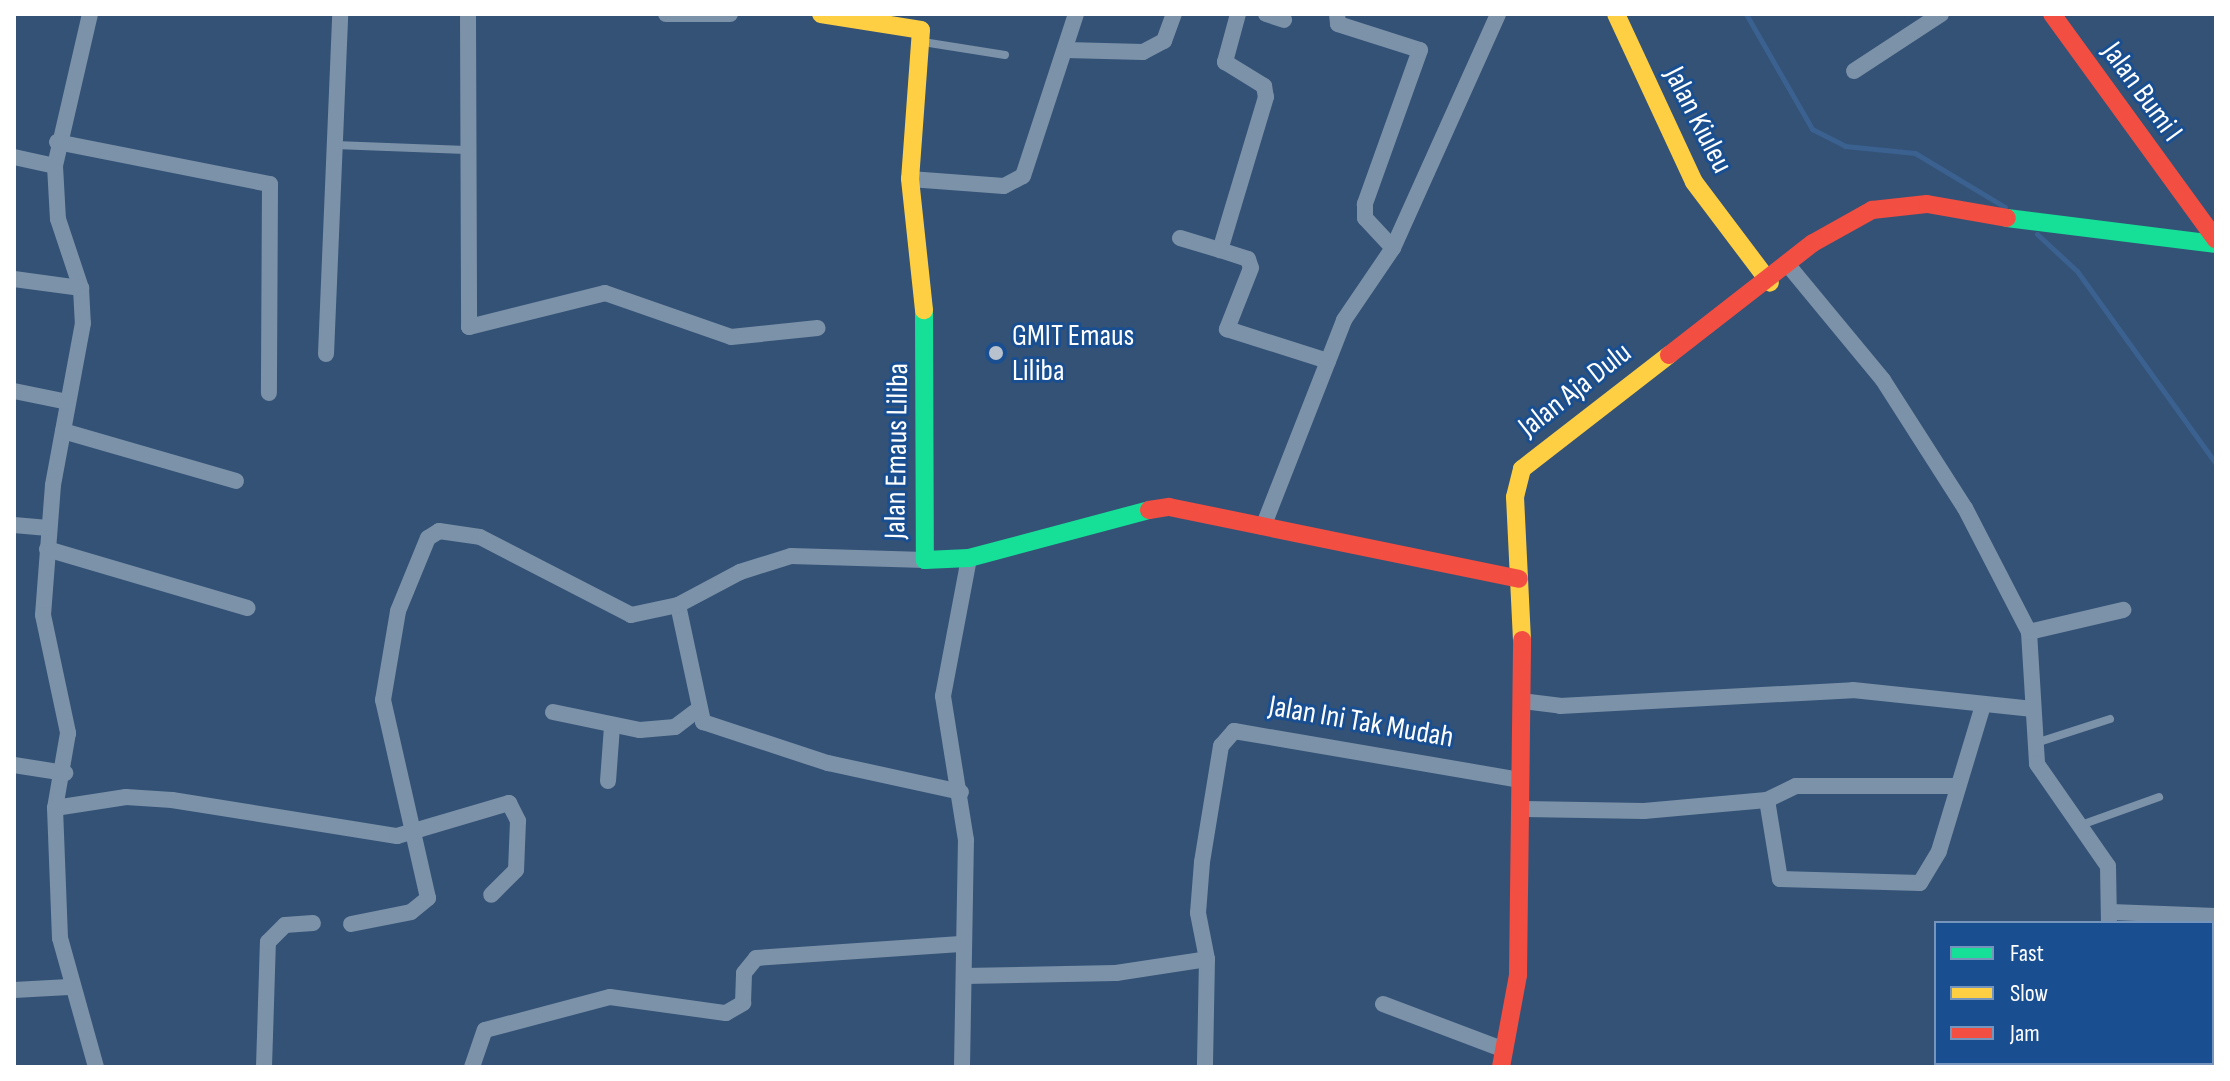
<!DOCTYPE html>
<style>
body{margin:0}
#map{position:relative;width:2230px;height:1081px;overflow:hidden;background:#345276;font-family:"Sofia Sans Condensed",sans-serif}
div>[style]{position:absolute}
.stream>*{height:5px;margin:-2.5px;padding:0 2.5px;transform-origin:2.5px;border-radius:2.5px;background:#3a618f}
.lane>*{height:8px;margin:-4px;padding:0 4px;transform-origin:4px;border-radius:4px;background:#7c92a9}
.street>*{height:16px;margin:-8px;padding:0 8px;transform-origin:8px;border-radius:8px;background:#7c92a9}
.fast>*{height:18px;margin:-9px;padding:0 9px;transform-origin:9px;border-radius:9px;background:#16e098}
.slow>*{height:18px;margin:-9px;padding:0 9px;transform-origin:9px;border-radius:9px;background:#ffcf43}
.jam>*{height:18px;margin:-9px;padding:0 9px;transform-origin:9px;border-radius:9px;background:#f24e42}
.dots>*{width:22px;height:22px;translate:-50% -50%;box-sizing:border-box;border:4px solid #194f91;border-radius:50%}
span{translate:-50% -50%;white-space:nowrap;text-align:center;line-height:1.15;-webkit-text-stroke:6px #194f91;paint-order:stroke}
.street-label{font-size:30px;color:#fff}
.poi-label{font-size:30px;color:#fff}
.left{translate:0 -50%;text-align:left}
.frame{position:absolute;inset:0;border:16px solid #fff;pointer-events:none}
.legend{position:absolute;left:1934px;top:921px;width:280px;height:144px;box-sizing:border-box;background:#194f91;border:2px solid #7595bd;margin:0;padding:10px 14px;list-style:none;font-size:24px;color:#fff}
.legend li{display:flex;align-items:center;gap:16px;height:40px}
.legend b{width:40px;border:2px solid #7595bd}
</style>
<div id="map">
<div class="stream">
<i style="left:1746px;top:14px;width:133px;rotate:60.1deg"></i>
<i style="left:1812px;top:129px;width:37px;rotate:27deg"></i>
<i style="left:1845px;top:146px;width:70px;rotate:5.7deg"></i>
<i style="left:1915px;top:153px;width:105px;rotate:31deg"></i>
<i style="left:2037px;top:234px;width:54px;rotate:42.8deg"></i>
<i style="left:2077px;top:271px;width:238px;rotate:54.2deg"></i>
</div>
<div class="lane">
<i style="left:923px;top:42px;width:83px;rotate:9deg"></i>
<i style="left:335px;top:145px;width:131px;rotate:2.2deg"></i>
<i style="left:2033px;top:744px;width:81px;rotate:-18deg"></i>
<i style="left:2081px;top:825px;width:83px;rotate:-19.7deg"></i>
</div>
<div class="street">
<i style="left:90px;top:14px;width:156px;rotate:103deg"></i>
<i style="left:55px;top:166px;width:53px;rotate:86.8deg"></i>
<i style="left:58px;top:219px;width:73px;rotate:71.6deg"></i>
<i style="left:81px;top:288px;width:35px;rotate:87deg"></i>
<i style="left:83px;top:323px;width:165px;rotate:100.5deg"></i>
<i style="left:53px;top:485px;width:130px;rotate:94.4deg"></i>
<i style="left:43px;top:615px;width:121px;rotate:78deg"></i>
<i style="left:68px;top:733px;width:76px;rotate:99.8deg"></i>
<i style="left:55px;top:808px;width:130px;rotate:87.8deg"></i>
<i style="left:60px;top:938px;width:134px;rotate:74.4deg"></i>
<i style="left:468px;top:14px;width:313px;rotate:89.8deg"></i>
<i style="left:469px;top:327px;width:140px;rotate:-14deg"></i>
<i style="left:605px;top:293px;width:133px;rotate:19.2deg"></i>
<i style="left:731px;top:337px;width:87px;rotate:-5.9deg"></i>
<i style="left:666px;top:14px;width:64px"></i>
<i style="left:1238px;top:14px;width:50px;rotate:105.2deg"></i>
<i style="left:1225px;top:62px;width:46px;rotate:31.6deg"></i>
<i style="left:1264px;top:86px;width:11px;rotate:80deg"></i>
<i style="left:1266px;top:97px;width:160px;rotate:106.7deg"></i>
<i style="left:1220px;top:250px;width:29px;rotate:18deg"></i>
<i style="left:1248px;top:259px;width:9px;rotate:72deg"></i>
<i style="left:1251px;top:268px;width:66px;rotate:111.5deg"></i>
<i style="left:1227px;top:329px;width:106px;rotate:17.6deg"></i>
<i style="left:1266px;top:14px;width:19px;rotate:18deg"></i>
<i style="left:1337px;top:14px;width:10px;rotate:84deg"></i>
<i style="left:1338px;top:24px;width:86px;rotate:17.6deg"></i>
<i style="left:1420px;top:50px;width:164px;rotate:109.7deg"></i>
<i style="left:1365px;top:204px;width:14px;rotate:90deg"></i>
<i style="left:1365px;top:218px;width:41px;rotate:47deg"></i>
<i style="left:1066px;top:50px;width:77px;rotate:1.5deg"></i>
<i style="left:1143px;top:52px;width:24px;rotate:-28deg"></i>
<i style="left:1164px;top:41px;width:29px;rotate:-70deg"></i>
<i style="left:1854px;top:71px;width:104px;rotate:-33.2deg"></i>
<i style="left:57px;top:142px;width:217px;rotate:11.2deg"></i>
<i style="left:270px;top:184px;width:209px;rotate:90.3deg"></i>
<i style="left:14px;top:157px;width:42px;rotate:12.4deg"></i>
<i style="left:910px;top:179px;width:94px;rotate:4.3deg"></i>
<i style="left:1004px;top:186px;width:21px;rotate:-28deg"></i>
<i style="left:1023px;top:176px;width:170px;rotate:-71.9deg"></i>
<i style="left:1180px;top:238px;width:42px;rotate:16.7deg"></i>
<i style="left:1788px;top:265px;width:149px;rotate:50.4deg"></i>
<i style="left:1883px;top:380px;width:152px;rotate:57.4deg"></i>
<i style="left:1965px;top:508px;width:140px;rotate:62.7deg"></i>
<i style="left:2029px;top:632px;width:132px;rotate:86.5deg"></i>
<i style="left:2037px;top:764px;width:124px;rotate:55.2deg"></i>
<i style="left:2108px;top:866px;width:57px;rotate:89deg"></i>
<i style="left:14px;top:279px;width:68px;rotate:7.7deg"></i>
<i style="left:326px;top:354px;width:340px;rotate:-87.6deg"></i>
<i style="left:14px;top:391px;width:55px;rotate:11.5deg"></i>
<i style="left:63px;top:431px;width:180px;rotate:16.1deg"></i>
<i style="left:14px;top:525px;width:34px;rotate:5deg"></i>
<i style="left:1263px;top:527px;width:222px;rotate:-68.6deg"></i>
<i style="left:1344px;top:320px;width:87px;rotate:-55.8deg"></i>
<i style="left:1393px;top:248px;width:256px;rotate:-65.8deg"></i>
<i style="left:47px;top:549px;width:209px;rotate:16.4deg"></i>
<i style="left:678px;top:605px;width:120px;rotate:77.9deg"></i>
<i style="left:703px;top:722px;width:132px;rotate:18.2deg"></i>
<i style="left:828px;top:763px;width:136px;rotate:12.3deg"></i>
<i style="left:2029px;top:632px;width:97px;rotate:-13.2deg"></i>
<i style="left:1522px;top:701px;width:38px;rotate:7deg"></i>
<i style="left:1560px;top:706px;width:293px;rotate:-3.1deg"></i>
<i style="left:1853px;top:690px;width:181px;rotate:6deg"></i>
<i style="left:553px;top:712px;width:89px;rotate:11.7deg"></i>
<i style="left:640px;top:730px;width:35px;rotate:-5deg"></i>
<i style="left:675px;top:727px;width:25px;rotate:-37deg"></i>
<i style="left:14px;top:765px;width:52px;rotate:8.9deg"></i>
<i style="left:608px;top:781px;width:54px;rotate:-85.8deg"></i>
<i style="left:1767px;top:800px;width:80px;rotate:80.7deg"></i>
<i style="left:1780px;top:879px;width:140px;rotate:1.6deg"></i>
<i style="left:1920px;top:883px;width:37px;rotate:-59deg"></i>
<i style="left:1939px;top:851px;width:152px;rotate:-73.2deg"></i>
<i style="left:55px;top:808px;width:72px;rotate:-8.8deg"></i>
<i style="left:126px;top:797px;width:46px;rotate:3.7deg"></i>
<i style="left:172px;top:800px;width:228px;rotate:9.1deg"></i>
<i style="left:397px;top:836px;width:117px;rotate:-16.4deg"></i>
<i style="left:509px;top:803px;width:20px;rotate:63deg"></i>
<i style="left:518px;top:821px;width:49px;rotate:92.3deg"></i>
<i style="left:516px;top:870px;width:35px;rotate:135deg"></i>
<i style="left:1521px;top:809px;width:123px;rotate:0.9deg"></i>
<i style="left:1644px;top:811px;width:123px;rotate:-5.1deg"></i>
<i style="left:1767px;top:800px;width:32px;rotate:-26deg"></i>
<i style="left:1796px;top:786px;width:161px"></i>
<i style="left:2111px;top:912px;width:105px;rotate:2.2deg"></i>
<i style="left:351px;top:924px;width:61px;rotate:-11.3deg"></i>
<i style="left:411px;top:912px;width:22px;rotate:-39deg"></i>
<i style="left:428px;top:898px;width:203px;rotate:-102.8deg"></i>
<i style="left:383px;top:700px;width:90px;rotate:-80.4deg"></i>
<i style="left:398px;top:611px;width:79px;rotate:-67.7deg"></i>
<i style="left:428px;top:538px;width:13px;rotate:-32deg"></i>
<i style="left:439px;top:531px;width:41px;rotate:8.3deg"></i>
<i style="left:480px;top:537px;width:170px;rotate:27.3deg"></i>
<i style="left:631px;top:615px;width:48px;rotate:-12deg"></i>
<i style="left:678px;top:605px;width:70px;rotate:-28deg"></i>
<i style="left:740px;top:572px;width:53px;rotate:-17.4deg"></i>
<i style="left:791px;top:556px;width:134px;rotate:1.7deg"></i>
<i style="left:1207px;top:959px;width:47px;rotate:-101.1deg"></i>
<i style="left:1198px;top:913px;width:51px;rotate:-85.5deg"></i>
<i style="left:1202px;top:862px;width:118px;rotate:-80.7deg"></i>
<i style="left:1221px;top:746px;width:20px;rotate:-49deg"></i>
<i style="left:1234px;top:731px;width:291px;rotate:9.7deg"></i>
<i style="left:964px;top:976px;width:152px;rotate:-1.1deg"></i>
<i style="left:1116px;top:973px;width:92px;rotate:-8.7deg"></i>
<i style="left:1207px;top:959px;width:108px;rotate:91.1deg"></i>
<i style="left:14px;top:990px;width:55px;rotate:-3.1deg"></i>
<i style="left:1383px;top:1004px;width:130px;rotate:20.7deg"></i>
<i style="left:264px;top:1067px;width:125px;rotate:-88.2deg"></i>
<i style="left:268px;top:942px;width:24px;rotate:-45deg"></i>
<i style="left:285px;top:925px;width:28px;rotate:-4deg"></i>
<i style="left:472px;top:1067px;width:39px;rotate:-71deg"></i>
<i style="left:485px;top:1030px;width:129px;rotate:-14.8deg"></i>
<i style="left:610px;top:997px;width:117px;rotate:7.9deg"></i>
<i style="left:726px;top:1013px;width:20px;rotate:-30deg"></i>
<i style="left:743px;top:1003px;width:30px;rotate:-88deg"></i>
<i style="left:744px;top:973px;width:19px;rotate:-51deg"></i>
<i style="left:756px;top:958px;width:205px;rotate:-3.9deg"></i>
<i style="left:962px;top:1067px;width:227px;rotate:-89deg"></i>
<i style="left:966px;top:840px;width:146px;rotate:-99.1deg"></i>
<i style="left:943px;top:696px;width:140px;rotate:-79.3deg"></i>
</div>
<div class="fast">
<i style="left:2007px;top:218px;width:211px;rotate:7.1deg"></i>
<i style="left:924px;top:310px;width:250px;rotate:89.8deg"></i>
<i style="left:925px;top:560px;width:44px;rotate:-2.6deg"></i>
<i style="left:969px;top:558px;width:186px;rotate:-14.9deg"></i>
</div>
<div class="slow">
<i style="left:821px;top:14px;width:101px;rotate:9.1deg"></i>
<i style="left:921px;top:30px;width:149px;rotate:94.2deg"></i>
<i style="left:910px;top:179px;width:132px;rotate:83.9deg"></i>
<i style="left:1616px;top:14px;width:185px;rotate:65.1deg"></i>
<i style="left:1694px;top:182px;width:126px;rotate:53deg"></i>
<i style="left:1522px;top:640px;width:143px;rotate:-92.8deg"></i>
<i style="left:1515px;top:497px;width:29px;rotate:-76deg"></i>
<i style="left:1522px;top:469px;width:186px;rotate:-37.8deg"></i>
</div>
<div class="jam">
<i style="left:2052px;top:14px;width:279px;rotate:54deg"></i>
<i style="left:1669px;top:355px;width:182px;rotate:-37.9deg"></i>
<i style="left:1813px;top:243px;width:68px;rotate:-29.2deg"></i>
<i style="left:1872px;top:210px;width:55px;rotate:-6.2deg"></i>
<i style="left:1927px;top:204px;width:81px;rotate:9.9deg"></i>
<i style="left:1149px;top:510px;width:20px;rotate:-9deg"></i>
<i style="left:1169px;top:507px;width:357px;rotate:11.6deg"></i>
<i style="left:1501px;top:1067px;width:94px;rotate:-79.5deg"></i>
<i style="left:1518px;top:975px;width:335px;rotate:-89.3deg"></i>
</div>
<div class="dots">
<i style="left:996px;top:353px;background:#b8c2cf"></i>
</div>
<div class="street-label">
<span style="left:2142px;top:92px;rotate:54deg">Jalan Bumi I</span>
<span style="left:1698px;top:120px;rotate:63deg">Jalan Kiuleu</span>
<span style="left:1575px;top:390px;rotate:-38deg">Jalan Aja Dulu</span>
<span style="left:897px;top:451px;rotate:-89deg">Jalan Emaus Liliba</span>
<span style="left:1361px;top:722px;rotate:10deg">Jalan Ini Tak Mudah</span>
</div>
<div class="poi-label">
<span class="left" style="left:1012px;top:353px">GMIT Emaus<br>Liliba</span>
</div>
<div class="frame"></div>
<ul class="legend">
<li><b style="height:10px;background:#16e098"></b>Fast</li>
<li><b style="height:10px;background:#ffcf43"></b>Slow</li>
<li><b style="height:10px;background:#f24e42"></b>Jam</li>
</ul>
</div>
